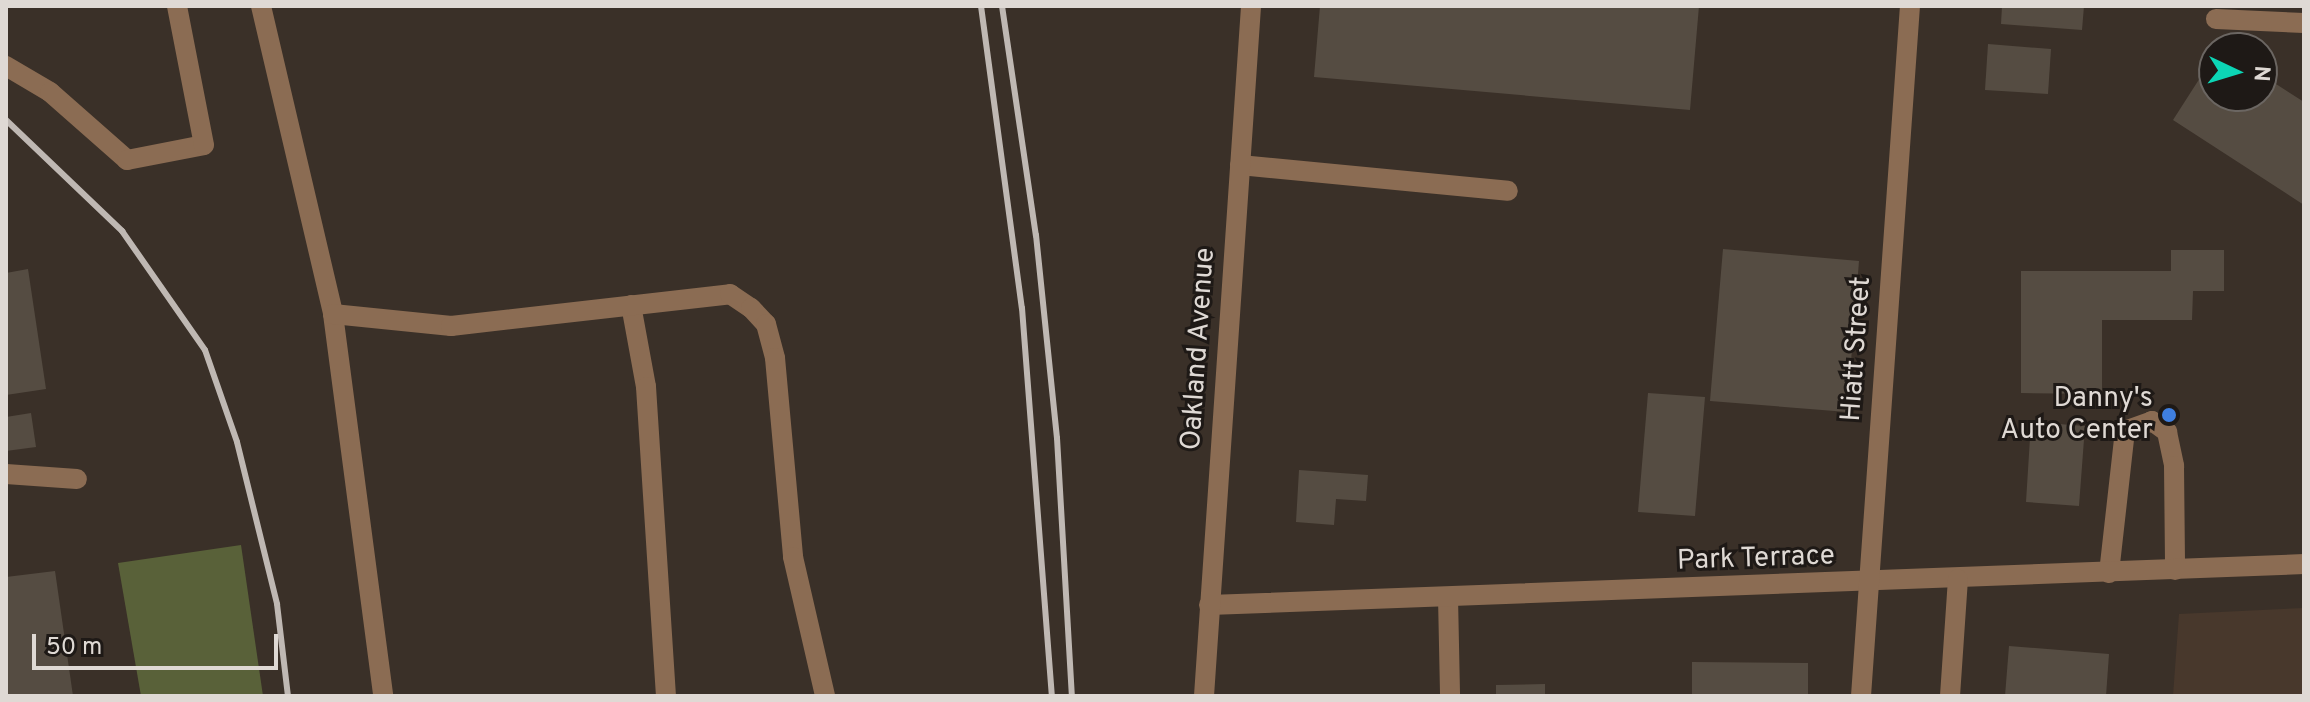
<!DOCTYPE html>
<style>
body{margin:0}
#map{position:relative;width:2310px;height:702px;overflow:hidden;background:#3a3028;font-family:Overpass,sans-serif}
div>[style]{position:absolute}
.built>*{inset:0;background:#48382c}
.forest>*{inset:0;background:#596139}
.building>*{inset:0;background:#554c42}
.minor>*{height:20px;margin:-10px;padding:0 10px;transform-origin:10px;border-radius:10px;background:#8b6c53}
.rail>*{height:6px;margin:-3px;padding:0 3px;transform-origin:3px;border-radius:3px;background:#bfb8b3}
.dots>*{width:22px;height:22px;translate:-50% -50%;box-sizing:border-box;border:4px solid #1e1916;border-radius:50%}
span{translate:-50% -50%;white-space:nowrap;text-align:center;line-height:1.15;-webkit-text-stroke:6px #1e1916;paint-order:stroke}
.street-label{font-size:28px;color:#dfd9d4}
.poi-label{font-size:28px;color:#dfd9d4}
.right{translate:-100% -50%;text-align:right}
.frame{position:absolute;inset:0;border:8px solid #dfd9d4;pointer-events:none}
.north{position:absolute;left:2198px;top:32px;width:80px;height:80px;box-sizing:border-box;background:#1e1916;border:2px solid #6b6662;border-radius:50%;rotate:94deg;font-size:22px;font-weight:700;line-height:32px;text-align:center;color:#dfd9d4}
.north::after{content:'';display:block;margin:auto;width:28px;height:36px;background:#0cd5b5;clip-path:polygon(50% 0,100% 100%,50% 72%,0 100%)}
.scale{position:absolute;left:32px;top:634px;width:246px;height:36px;box-sizing:border-box;border:4px solid #dfd9d4;border-top:0;padding-left:10px;font-size:24px;line-height:28px;white-space:nowrap;color:#dfd9d4;-webkit-text-stroke:6px #1e1916;paint-order:stroke}
</style>
<div id="map">
<div class="built">
<i style="clip-path:polygon(2304px 608px,2304px 696px,2173px 696px,2179px 614px)"></i>
</div>
<div class="forest">
<i style="clip-path:polygon(241px 545px,263px 696px,141px 696px,118px 563px)"></i>
</div>
<div class="building">
<i style="clip-path:polygon(1320px 6px,1699px 6px,1690px 110px,1314px 77px)"></i>
<i style="clip-path:polygon(2002px 6px,2084px 6px,2082px 30px,2001px 24px)"></i>
<i style="clip-path:polygon(1988px 44px,2051px 49px,2048px 94px,1985px 90px)"></i>
<i style="clip-path:polygon(2214px 56px,2214px 96px,2262px 96px,2262px 75px,2304px 102px,2304px 205px,2173px 120px)"></i>
<i style="clip-path:polygon(1723px 249px,1859px 261px,1847px 412px,1710px 401px)"></i>
<i style="clip-path:polygon(2171px 250px,2224px 250px,2224px 291px,2193px 291px,2192px 320px,2102px 320px,2102px 394px,2021px 393px,2021px 271px,2171px 271px)"></i>
<i style="clip-path:polygon(28px 269px,46px 389px,6px 395px,6px 273px)"></i>
<i style="clip-path:polygon(1648px 393px,1705px 397px,1695px 516px,1638px 512px)"></i>
<i style="clip-path:polygon(31px 413px,36px 447px,6px 451px,6px 417px)"></i>
<i style="clip-path:polygon(2031px 422px,2085px 426px,2079px 506px,2026px 502px)"></i>
<i style="clip-path:polygon(1299px 470px,1368px 475px,1366px 501px,1336px 499px,1334px 525px,1296px 522px)"></i>
<i style="clip-path:polygon(55px 571px,73px 696px,6px 696px,6px 577px)"></i>
<i style="clip-path:polygon(2009px 646px,2109px 654px,2106px 696px,2005px 696px)"></i>
<i style="clip-path:polygon(1692px 662px,1808px 663px,1808px 696px,1692px 696px)"></i>
<i style="clip-path:polygon(1545px 684px,1545px 696px,1496px 696px,1496px 685px)"></i>
</div>
<div class="minor">
<i style="left:261px;top:6px;width:316px;rotate:76.8deg"></i>
<i style="left:333px;top:314px;width:385px;rotate:82.5deg"></i>
<i style="left:2216px;top:19px;width:88px;rotate:2.6deg"></i>
<i style="left:6px;top:66px;width:51px;rotate:30.6deg"></i>
<i style="left:50px;top:92px;width:103px;rotate:41.4deg"></i>
<i style="left:127px;top:160px;width:78px;rotate:-11deg"></i>
<i style="left:204px;top:145px;width:142px;rotate:-101deg"></i>
<i style="left:1240px;top:165px;width:269px;rotate:5.5deg"></i>
<i style="left:631px;top:305px;width:83px;rotate:79.6deg"></i>
<i style="left:646px;top:387px;width:310px;rotate:86.3deg"></i>
<i style="left:333px;top:314px;width:119px;rotate:5.8deg"></i>
<i style="left:451px;top:326px;width:281px;rotate:-6.5deg"></i>
<i style="left:730px;top:294px;width:25px;rotate:34deg"></i>
<i style="left:751px;top:308px;width:22px;rotate:47deg"></i>
<i style="left:766px;top:324px;width:35px;rotate:75deg"></i>
<i style="left:775px;top:358px;width:200px;rotate:84.8deg"></i>
<i style="left:793px;top:557px;width:143px;rotate:77deg"></i>
<i style="left:6px;top:474px;width:71px;rotate:4deg"></i>
<i style="left:2109px;top:573px;width:143px;rotate:-83.6deg"></i>
<i style="left:2125px;top:431px;width:29px;rotate:-20deg"></i>
<i style="left:2152px;top:421px;width:19px;rotate:36deg"></i>
<i style="left:2167px;top:432px;width:35px;rotate:78deg"></i>
<i style="left:2174px;top:466px;width:104px;rotate:89.4deg"></i>
<i style="left:1448px;top:597px;width:99px;rotate:88.8deg"></i>
<i style="left:1209px;top:605px;width:1096px;rotate:-2.14deg"></i>
<i style="left:1204px;top:696px;width:692px;rotate:-86.1deg"></i>
<i style="left:1861px;top:696px;width:692px;rotate:-85.94deg"></i>
<i style="left:1950px;top:696px;width:117px;rotate:-86.1deg"></i>
</div>
<div class="rail">
<i style="left:981px;top:6px;width:305px;rotate:82.3deg"></i>
<i style="left:1022px;top:308px;width:389px;rotate:85.6deg"></i>
<i style="left:1002px;top:6px;width:232px;rotate:81.6deg"></i>
<i style="left:1036px;top:235px;width:204px;rotate:84.1deg"></i>
<i style="left:1057px;top:438px;width:258px;rotate:86.7deg"></i>
<i style="left:6px;top:120px;width:161px;rotate:43.7deg"></i>
<i style="left:122px;top:231px;width:145px;rotate:55.1deg"></i>
<i style="left:205px;top:350px;width:97px;rotate:70.8deg"></i>
<i style="left:237px;top:442px;width:167px;rotate:76.1deg"></i>
<i style="left:277px;top:604px;width:93px;rotate:83.2deg"></i>
</div>
<div class="dots">
<i style="left:2169px;top:415px;background:#3f7fe0"></i>
</div>
<div class="street-label">
<span style="left:1199px;top:349px;rotate:-86deg">Oakland Avenue</span>
<span style="left:1857px;top:349px;rotate:-86deg">Hiatt Street</span>
<span style="left:1756px;top:559px;rotate:-2deg">Park Terrace</span>
</div>
<div class="poi-label">
<span class="right" style="left:2153px;top:415px">Danny's<br>Auto Center</span>
</div>
<div class="frame"></div>
<div class="north">N</div>
<div class="scale">50 m</div>
</div>
